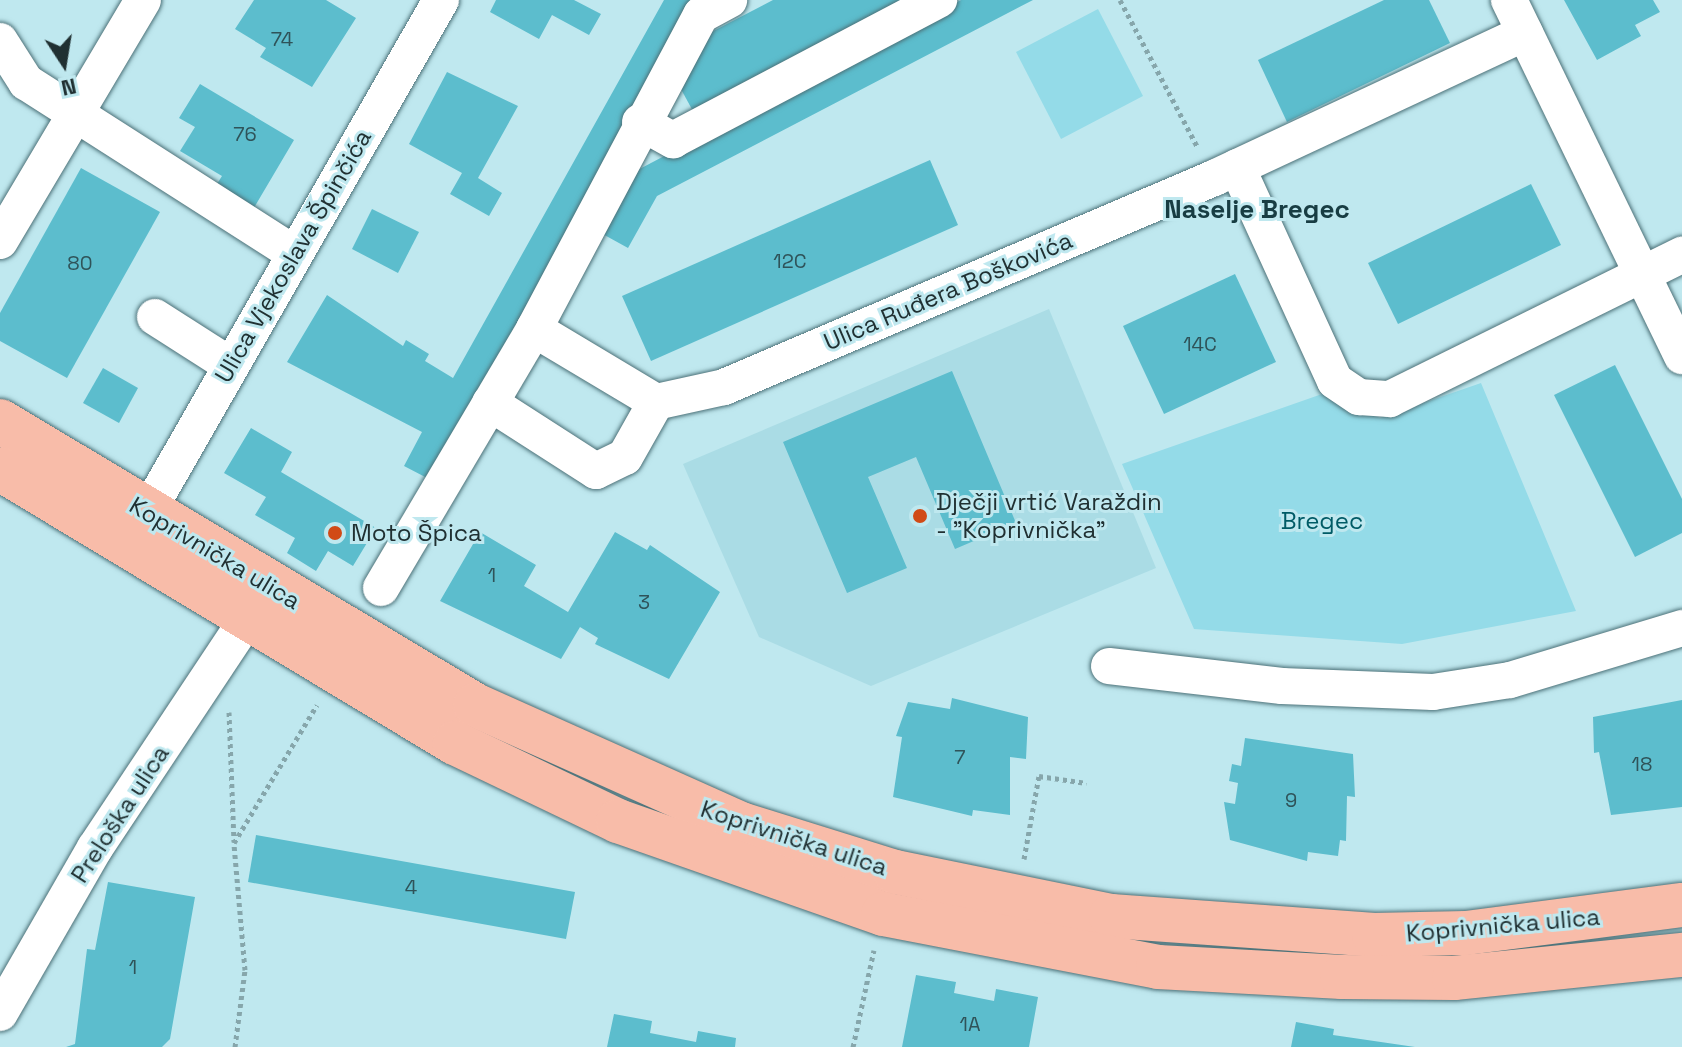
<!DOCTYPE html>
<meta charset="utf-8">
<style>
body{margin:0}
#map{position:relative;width:1682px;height:1047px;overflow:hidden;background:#bfe8ef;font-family:"Space Grotesk",sans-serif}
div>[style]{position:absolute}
.built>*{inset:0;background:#aadce5}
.green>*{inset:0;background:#94dbe8}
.building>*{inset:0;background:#5cbdcd}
.path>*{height:5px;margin-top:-2.5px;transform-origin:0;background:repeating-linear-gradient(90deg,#86a6ab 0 4px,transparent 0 8px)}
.roads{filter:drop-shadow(0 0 2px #4c7178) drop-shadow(0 0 2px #4c7178)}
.minor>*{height:36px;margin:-18px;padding:0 18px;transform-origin:18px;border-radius:18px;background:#fff}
.major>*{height:44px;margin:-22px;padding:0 22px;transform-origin:22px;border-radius:22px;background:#f8bca9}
.dots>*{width:22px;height:22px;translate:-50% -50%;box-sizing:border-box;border:4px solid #bfe8ef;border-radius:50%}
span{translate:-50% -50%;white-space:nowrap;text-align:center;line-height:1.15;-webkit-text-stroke:6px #bfe8ef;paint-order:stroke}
.number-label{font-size:20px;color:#2f5359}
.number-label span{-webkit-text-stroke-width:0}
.street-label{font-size:24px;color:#203032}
.poi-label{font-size:24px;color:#203032}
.left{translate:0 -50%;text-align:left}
.park-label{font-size:24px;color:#005b66}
.neighbourhood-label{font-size:26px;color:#183d43;font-weight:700}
.north{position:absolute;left:24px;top:24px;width:80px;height:80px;-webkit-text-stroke:6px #bfe8ef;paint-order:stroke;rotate:168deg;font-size:22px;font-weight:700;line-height:32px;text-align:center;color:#203032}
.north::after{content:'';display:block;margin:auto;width:28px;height:36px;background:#203032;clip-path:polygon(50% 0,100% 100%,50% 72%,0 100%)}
</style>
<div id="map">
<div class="built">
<i style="clip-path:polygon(1049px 309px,1156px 568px,871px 686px,759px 637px,683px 464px)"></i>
</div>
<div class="green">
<i style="clip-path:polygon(1098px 9px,1143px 96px,1061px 139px,1016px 52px)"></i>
<i style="clip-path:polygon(1481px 383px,1576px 611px,1402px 644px,1194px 629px,1122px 464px,1322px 394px,1380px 418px)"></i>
</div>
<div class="building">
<i style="clip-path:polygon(254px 0,326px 0,356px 18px,312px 87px,260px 57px,266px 48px,235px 29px)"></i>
<i style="clip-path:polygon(496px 0,574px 0,601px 14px,589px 35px,552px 15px,539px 39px,490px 12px)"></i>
<i style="clip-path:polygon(664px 0,698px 0,429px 479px,404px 466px,422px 432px,287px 362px,327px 295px,403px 346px,406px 340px,429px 354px,425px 361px,453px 378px)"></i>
<i style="clip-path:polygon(773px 0,913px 0,694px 113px,676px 80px,698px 39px)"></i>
<i style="clip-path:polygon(961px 0,1033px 0,657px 196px,628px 248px,599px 232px,632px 173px)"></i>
<i style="clip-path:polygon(1384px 0,1429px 0,1450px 43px,1287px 122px,1258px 60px)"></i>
<i style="clip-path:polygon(1564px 0,1653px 0,1660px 12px,1635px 25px,1641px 36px,1597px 60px)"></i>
<i style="clip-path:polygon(447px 72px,518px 106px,478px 178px,502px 193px,489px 216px,450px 194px,462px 173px,409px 144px)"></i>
<i style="clip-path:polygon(200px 84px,294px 140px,248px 218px,210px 195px,222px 176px,180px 151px,195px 127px,179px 118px)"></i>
<i style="clip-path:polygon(930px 160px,958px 225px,651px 361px,622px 296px)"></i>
<i style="clip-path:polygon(81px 168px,160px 212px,67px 378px,0 341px,0 313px)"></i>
<i style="clip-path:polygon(1531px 184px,1561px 245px,1398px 324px,1368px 263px)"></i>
<i style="clip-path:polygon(372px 209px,419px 232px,398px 273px,352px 249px)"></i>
<i style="clip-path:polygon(1235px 274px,1276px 362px,1164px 414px,1123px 326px)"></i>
<i style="clip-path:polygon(1615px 365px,1682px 499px,1682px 533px,1635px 557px,1554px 395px)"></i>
<i style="clip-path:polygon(103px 368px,138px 388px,119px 423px,83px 403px)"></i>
<i style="clip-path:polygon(952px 371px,1016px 523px,955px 549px,916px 457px,868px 477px,907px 568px,847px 593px,783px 442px)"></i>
<i style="clip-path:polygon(251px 428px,292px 452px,281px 472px,376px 528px,353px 566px,328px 551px,316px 571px,287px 553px,295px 538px,255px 515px,266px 497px,224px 473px)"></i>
<i style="clip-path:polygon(480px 532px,536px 565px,524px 586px,568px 612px,615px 532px,647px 550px,650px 545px,720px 592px,669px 679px,595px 644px,598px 638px,580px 627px,561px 659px,440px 601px)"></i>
<i style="clip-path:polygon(952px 698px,1028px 717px,1026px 759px,1010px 757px,1010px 815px,973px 810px,972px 816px,893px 797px,902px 737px,896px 736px,908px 702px,950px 709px)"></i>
<i style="clip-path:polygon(1682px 700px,1682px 807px,1611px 815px,1599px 752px,1594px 753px,1593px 717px)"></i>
<i style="clip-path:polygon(1245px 738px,1353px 754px,1355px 797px,1347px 796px,1346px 841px,1340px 840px,1338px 856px,1308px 852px,1307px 861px,1230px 840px,1224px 802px,1235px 804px,1238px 783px,1229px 781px,1232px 764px,1241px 766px)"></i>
<i style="clip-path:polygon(256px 835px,575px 892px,566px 939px,248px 882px)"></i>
<i style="clip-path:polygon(108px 882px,195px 897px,170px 1039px,162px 1047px,66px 1047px,75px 1044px,87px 949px,95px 950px)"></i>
<i style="clip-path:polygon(916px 975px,956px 982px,954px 993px,994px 1001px,996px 989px,1038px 997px,1029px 1047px,902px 1047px)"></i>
<i style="clip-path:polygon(614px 1014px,652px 1021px,650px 1033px,696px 1042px,698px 1031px,736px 1038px,735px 1047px,607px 1047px)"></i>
<i style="clip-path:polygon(1296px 1022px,1334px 1029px,1333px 1035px,1415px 1047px,1291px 1047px)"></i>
</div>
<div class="path">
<i style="left:1120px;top:0;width:167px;rotate:62.2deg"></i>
<i style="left:229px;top:712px;width:130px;rotate:87.8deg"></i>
<i style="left:1024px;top:859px;width:84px;rotate:-79.8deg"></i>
<i style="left:1039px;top:776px;width:48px;rotate:8.5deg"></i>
<i style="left:235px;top:1047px;width:78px;rotate:-82.6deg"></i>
<i style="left:245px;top:970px;width:127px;rotate:-95deg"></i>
<i style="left:234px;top:843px;width:161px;rotate:-59deg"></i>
<i style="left:853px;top:1047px;width:99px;rotate:-77.8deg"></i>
</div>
<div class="roads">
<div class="minor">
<i style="left:1509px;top:0;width:396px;rotate:64.1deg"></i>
<i style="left:0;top:41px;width:49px;rotate:57.6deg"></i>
<i style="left:26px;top:82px;width:319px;rotate:32.6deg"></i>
<i style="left:640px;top:122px;width:38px;rotate:29deg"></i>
<i style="left:673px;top:140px;width:301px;rotate:-27.8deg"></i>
<i style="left:1237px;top:167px;width:235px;rotate:65.4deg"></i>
<i style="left:1335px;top:381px;width:29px;rotate:34deg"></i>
<i style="left:1359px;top:397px;width:31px;rotate:4deg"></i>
<i style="left:1390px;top:399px;width:326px;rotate:-26.3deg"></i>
<i style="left:0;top:241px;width:280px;rotate:-59.3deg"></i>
<i style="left:155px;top:317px;width:89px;rotate:32.6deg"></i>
<i style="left:534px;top:329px;width:142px;rotate:30.9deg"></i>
<i style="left:656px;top:402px;width:70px;rotate:-12.4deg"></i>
<i style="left:724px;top:387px;width:533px;rotate:-23.1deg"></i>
<i style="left:1214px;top:178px;width:343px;rotate:-25deg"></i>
<i style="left:490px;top:403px;width:126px;rotate:32.7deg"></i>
<i style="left:596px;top:471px;width:32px;rotate:-26deg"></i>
<i style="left:625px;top:457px;width:63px;rotate:-60.6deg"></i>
<i style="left:147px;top:513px;width:591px;rotate:-60.18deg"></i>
<i style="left:381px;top:588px;width:301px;rotate:-59.4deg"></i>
<i style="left:534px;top:329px;width:356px;rotate:-62deg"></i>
<i style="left:701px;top:15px;width:32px;rotate:-28deg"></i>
<i style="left:1109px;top:666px;width:174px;rotate:6.6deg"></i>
<i style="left:1282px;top:686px;width:151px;rotate:2.3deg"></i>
<i style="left:1433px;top:692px;width:78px;rotate:-8.9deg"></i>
<i style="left:1510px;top:680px;width:180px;rotate:-16.8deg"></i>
<i style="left:0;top:1013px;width:190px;rotate:-60.1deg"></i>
<i style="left:95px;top:848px;width:275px;rotate:-56.4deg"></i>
</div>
<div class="major">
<i style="left:0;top:421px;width:553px;rotate:30.87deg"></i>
<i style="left:475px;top:705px;width:291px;rotate:24.1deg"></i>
<i style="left:741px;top:824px;width:161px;rotate:17.3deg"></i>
<i style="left:895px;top:872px;width:220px;rotate:11.5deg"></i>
<i style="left:1111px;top:916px;width:264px;rotate:4.1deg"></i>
<i style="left:1374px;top:935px;width:92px;rotate:-1.2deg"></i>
<i style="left:1466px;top:933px;width:218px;rotate:-7.4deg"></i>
<i style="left:0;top:469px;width:531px;rotate:31.06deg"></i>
<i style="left:455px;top:743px;width:181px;rotate:25.6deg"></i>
<i style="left:618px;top:821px;width:281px;rotate:19.3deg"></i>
<i style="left:883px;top:914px;width:280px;rotate:10.9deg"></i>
<i style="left:1158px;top:967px;width:184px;rotate:3.1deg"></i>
<i style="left:1342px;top:977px;width:112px;rotate:0.5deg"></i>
<i style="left:1454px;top:978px;width:229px;rotate:-5.8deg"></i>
</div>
</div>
<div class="dots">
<i style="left:920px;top:516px;background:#d14a16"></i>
<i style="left:335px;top:533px;background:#d14a16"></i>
</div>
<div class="number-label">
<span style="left:282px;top:39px">74</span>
<span style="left:245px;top:134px">76</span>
<span style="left:790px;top:261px">12C</span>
<span style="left:80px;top:263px">80</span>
<span style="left:1200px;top:344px">14C</span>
<span style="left:492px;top:575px">1</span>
<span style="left:644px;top:602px">3</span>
<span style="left:960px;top:757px">7</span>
<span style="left:1642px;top:764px">18</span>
<span style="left:1291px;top:800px">9</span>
<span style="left:411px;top:887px">4</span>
<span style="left:133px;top:967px">1</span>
<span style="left:970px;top:1024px">1A</span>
</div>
<div class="street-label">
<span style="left:293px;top:256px;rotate:-60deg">Ulica Vjekoslava Špinčića</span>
<span style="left:948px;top:291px;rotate:-23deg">Ulica Ruđera Boškovića</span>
<span style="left:215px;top:553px;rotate:31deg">Koprivnička ulica</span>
<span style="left:120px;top:814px;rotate:-57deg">Preloška ulica</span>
<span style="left:794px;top:838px;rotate:18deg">Koprivnička ulica</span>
<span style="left:1503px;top:925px;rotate:-5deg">Koprivnička ulica</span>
</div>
<div class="poi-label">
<span class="left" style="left:936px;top:516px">Dječji vrtić Varaždin<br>- "Koprivnička"</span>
<span class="left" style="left:351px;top:533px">Moto Špica</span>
</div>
<div class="park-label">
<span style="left:1322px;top:521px">Bregec</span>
</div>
<div class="neighbourhood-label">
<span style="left:1257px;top:210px">Naselje Bregec</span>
</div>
<div class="north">N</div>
</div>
